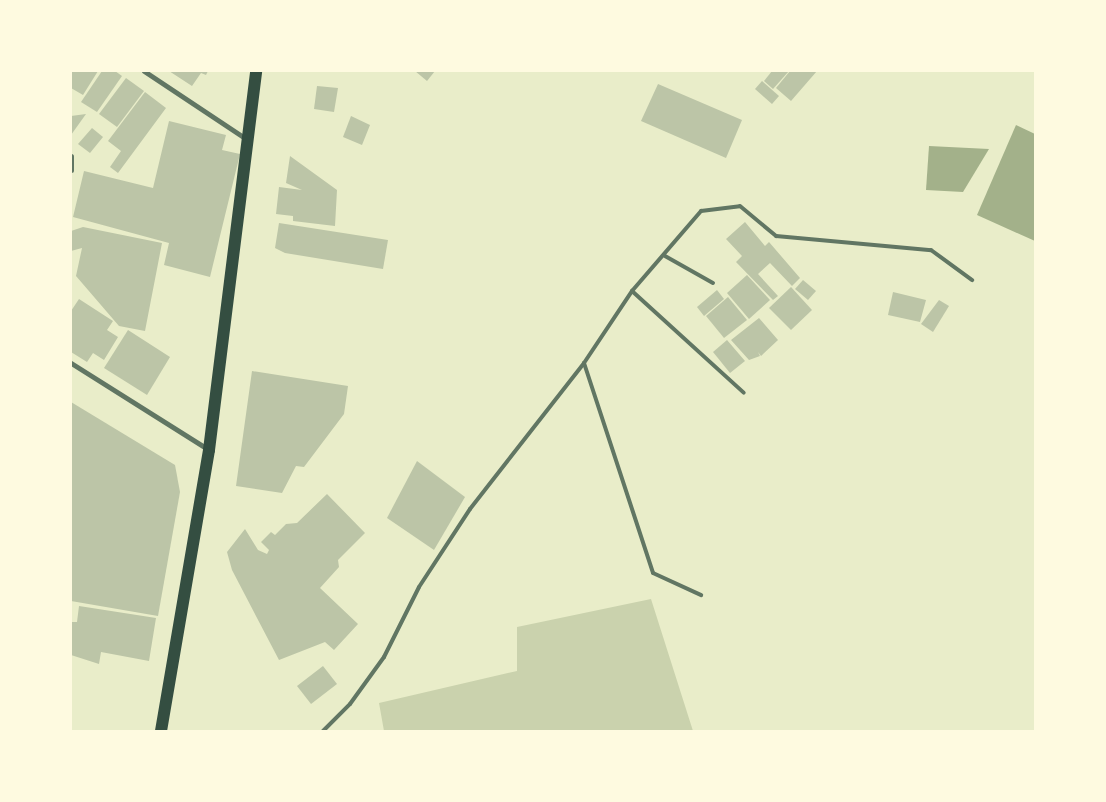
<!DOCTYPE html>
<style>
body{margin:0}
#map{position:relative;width:1106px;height:802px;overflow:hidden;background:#e9edc9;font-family:"Asap Condensed",sans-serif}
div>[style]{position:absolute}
.green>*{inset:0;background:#cad2ad}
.water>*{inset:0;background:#a3b18a}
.building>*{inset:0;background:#bcc5a7}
.service>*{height:4px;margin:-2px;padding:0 2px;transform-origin:2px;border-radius:2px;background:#617663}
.minor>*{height:5px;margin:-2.5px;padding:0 2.5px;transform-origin:2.5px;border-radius:2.5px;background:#617663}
.primary>*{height:12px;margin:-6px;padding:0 6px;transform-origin:6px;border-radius:6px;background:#344e41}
span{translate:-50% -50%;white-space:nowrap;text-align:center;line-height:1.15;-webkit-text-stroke:4.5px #fefae0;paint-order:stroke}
.frame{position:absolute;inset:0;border:72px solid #fefae0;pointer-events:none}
</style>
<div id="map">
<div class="green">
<i style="clip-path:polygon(651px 599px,693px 731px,384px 731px,379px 703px,517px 671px,517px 627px)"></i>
</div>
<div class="water">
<i style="clip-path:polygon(1016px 125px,1035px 134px,1035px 241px,977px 215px)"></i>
<i style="clip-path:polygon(929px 146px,989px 149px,963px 192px,926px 190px)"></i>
</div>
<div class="building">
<i style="clip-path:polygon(71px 71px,98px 71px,83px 95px,71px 88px)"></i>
<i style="clip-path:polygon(102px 71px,115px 71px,122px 76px,97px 112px,81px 102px)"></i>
<i style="clip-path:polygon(169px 71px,208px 71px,206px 75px,201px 73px,192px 86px)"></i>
<i style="clip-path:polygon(415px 71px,435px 71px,427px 81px)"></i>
<i style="clip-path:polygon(772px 71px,789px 71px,773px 89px,764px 81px)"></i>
<i style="clip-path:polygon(790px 71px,817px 71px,791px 101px,776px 88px)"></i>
<i style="clip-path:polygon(126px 78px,144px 91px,117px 127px,99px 114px)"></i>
<i style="clip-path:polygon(762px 81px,779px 96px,772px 104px,755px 89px)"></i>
<i style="clip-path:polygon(658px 84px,742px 120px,726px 158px,641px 121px)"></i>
<i style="clip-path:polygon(317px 86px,338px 88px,334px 112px,314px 109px)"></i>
<i style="clip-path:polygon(145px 92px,166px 108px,118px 173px,110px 167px,121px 151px,108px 141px)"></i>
<i style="clip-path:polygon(86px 114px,71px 135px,71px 116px)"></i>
<i style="clip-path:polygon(351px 116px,370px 125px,362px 145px,343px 137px)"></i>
<i style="clip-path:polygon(169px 121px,226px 135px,222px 150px,240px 154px,210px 277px,164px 265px,169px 243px,73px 217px,84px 171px,153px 188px)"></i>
<i style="clip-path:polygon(92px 128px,103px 137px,90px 153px,78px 144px)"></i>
<i style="clip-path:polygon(290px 156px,337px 190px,335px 226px,293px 221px,293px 216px,276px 214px,279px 187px,302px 190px,286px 183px)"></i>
<i style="clip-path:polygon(745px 222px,765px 246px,769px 242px,800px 278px,792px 286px,770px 263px,758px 274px,778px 296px,773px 300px,736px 262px,742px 256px,726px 239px)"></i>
<i style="clip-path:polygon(279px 223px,388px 240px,383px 269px,285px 253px,275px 248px)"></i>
<i style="clip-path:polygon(83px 227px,162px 243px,145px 331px,119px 326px,76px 276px,82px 248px,71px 251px,71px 231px)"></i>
<i style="clip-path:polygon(747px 275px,770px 300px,749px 319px,727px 293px)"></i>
<i style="clip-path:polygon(803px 280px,816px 291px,808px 300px,795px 289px)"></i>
<i style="clip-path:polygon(791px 287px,812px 310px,791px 330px,769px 308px)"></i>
<i style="clip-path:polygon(717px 290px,724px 299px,704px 316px,697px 307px)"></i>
<i style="clip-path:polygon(893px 292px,926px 300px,920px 322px,888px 315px)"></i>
<i style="clip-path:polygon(728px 297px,747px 320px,724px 338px,706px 316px)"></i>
<i style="clip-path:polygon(79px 299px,113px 321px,107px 330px,118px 337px,104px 360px,93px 353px,87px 362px,71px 352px,71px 311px)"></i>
<i style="clip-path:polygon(939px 300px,949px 306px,933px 332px,921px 324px)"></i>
<i style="clip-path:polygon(759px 318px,778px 340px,761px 356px,758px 352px,760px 356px,749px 360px,731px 340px)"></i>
<i style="clip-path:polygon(128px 330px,170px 357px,147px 395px,104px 368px)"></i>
<i style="clip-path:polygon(727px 340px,745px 361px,730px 373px,713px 352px)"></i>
<i style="clip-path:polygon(252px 371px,348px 386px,344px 414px,304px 467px,296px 466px,282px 493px,236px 486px)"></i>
<i style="clip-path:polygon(71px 402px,175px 465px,180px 492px,158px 616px,71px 601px)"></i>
<i style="clip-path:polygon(417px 461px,465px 497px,434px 550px,387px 518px)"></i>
<i style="clip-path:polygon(327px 494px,365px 533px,338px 560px,339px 567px,320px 588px,358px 624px,334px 650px,325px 642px,279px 660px,232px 570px,227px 552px,245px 529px,258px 550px,267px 554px,269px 550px,261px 542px,271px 532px,275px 535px,286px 524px,297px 523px)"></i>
<i style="clip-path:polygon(79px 606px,156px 618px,149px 661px,101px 652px,99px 664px,71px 655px,71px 622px,77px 622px)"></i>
<i style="clip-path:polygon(323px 666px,337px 684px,311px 704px,297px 686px)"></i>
</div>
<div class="service">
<i style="left:665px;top:256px;width:55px;rotate:29.4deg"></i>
<i style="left:632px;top:291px;width:151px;rotate:42.3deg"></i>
<i style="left:584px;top:363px;width:221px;rotate:71.8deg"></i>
<i style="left:653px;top:573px;width:53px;rotate:24.6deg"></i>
<i style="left:323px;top:731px;width:38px;rotate:-45deg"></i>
<i style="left:350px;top:704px;width:58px;rotate:-54.1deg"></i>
<i style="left:384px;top:657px;width:78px;rotate:-63.4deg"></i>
<i style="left:419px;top:587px;width:93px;rotate:-56.8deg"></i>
<i style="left:470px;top:509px;width:185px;rotate:-52deg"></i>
<i style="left:584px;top:363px;width:87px;rotate:-56.3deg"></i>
<i style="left:632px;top:291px;width:106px;rotate:-49.2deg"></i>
<i style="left:701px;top:211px;width:39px;rotate:-7deg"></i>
<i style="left:740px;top:206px;width:47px;rotate:39.8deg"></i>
<i style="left:776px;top:236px;width:156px;rotate:5.2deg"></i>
<i style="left:931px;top:250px;width:51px;rotate:36.2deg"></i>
</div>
<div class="minor">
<i style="left:144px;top:71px;width:121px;rotate:33.6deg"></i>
<i style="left:71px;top:156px;width:14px;rotate:90deg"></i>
<i style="left:71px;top:363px;width:163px;rotate:32.2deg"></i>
</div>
<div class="primary">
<i style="left:161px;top:731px;width:285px;rotate:-80.3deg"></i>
<i style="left:209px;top:450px;width:382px;rotate:-82.9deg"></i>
</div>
<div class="frame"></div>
</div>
